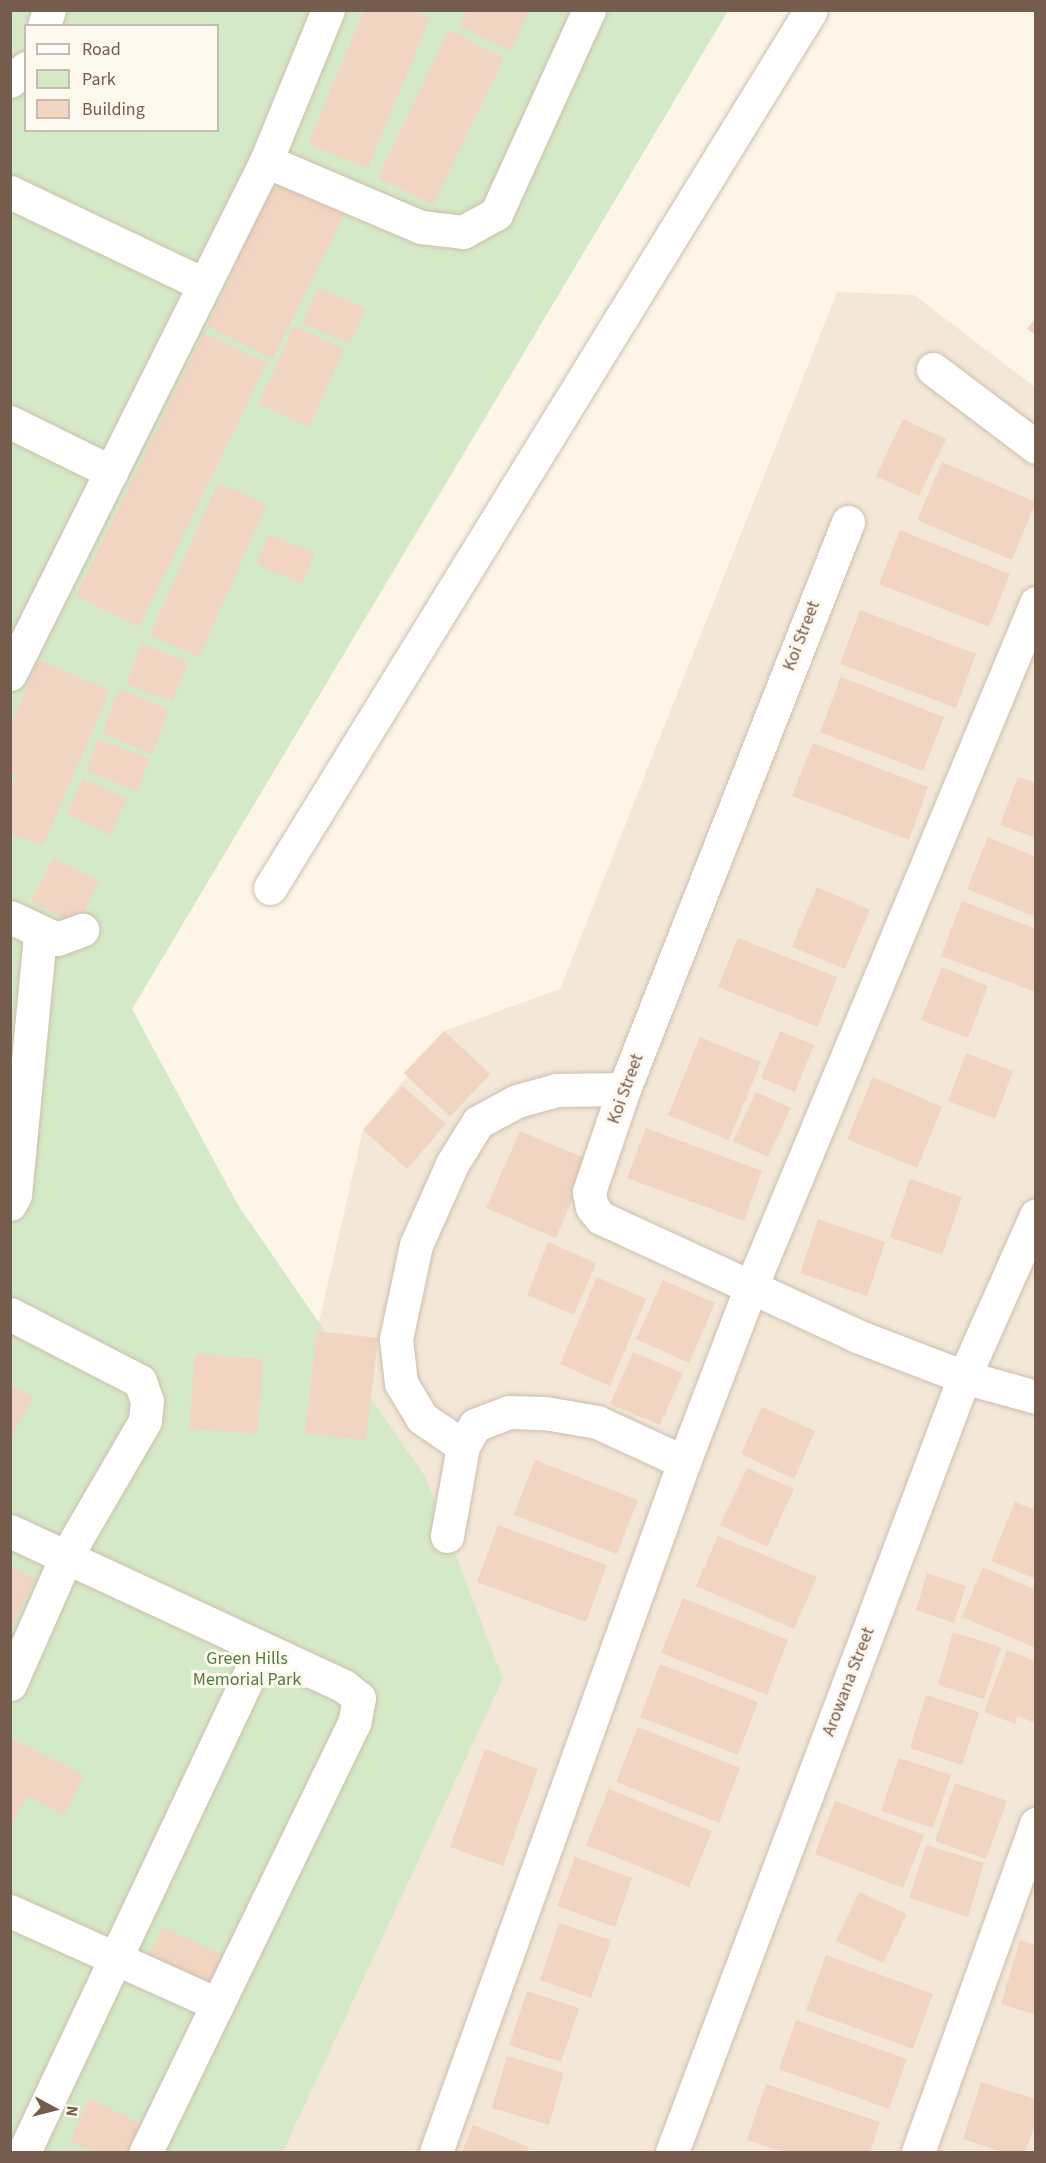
<!DOCTYPE html>
<style>
body{margin:0}
#map{position:relative;width:1046px;height:2163px;overflow:hidden;background:#fcf5e8;font-family:"Source Sans 3",sans-serif}
div>[style]{position:absolute}
.residential>*{inset:0;background:#f3e7d7}
.green>*{inset:0;background:#d4eac7}
.building>*{inset:0;background:#f1d5c1}
.roads{filter:drop-shadow(0 0 2px #cebdae) drop-shadow(0 0 2px #cebdae)}
.minor>*{height:33px;margin:-16.5px;padding:0 16.5px;transform-origin:16.5px;border-radius:16.5px;background:#fff}
span{translate:-50% -50%;white-space:nowrap;text-align:center;line-height:1.15;-webkit-text-stroke:6px #fef9ef;paint-order:stroke}
.street-label{font-size:18px;color:#765c4c}
.park-label{font-size:18px;color:#537b44}
.frame{position:absolute;inset:0;border:12px solid #765c4c;pointer-events:none}
.legend{position:absolute;left:24px;top:24px;width:195px;height:108px;box-sizing:border-box;background:#fef9ef;border:2px solid #c8baae;margin:0;padding:8px 10px;list-style:none;font-size:18px;color:#765c4c}
.legend li{display:flex;align-items:center;gap:12px;height:30px}
.legend b{width:30px;border:2px solid #c8baae}
.north{position:absolute;left:24px;top:2079px;width:60px;height:60px;-webkit-text-stroke:4px #fef9ef;paint-order:stroke;rotate:97deg;font-size:16px;font-weight:700;line-height:24px;text-align:center;color:#765c4c}
.north::after{content:'';display:block;margin:auto;width:21px;height:27px;background:#765c4c;clip-path:polygon(50% 0,100% 100%,50% 72%,0 100%)}
</style>
<div id="map">
<div class="residential">
<i style="clip-path:polygon(837px 292px,914px 295px,1035px 387px,1035px 2152px,283px 2152px,503px 1679px,317px 1331px,363px 1130px,444px 1031px,560px 989px)"></i>
</div>
<div class="green">
<i style="clip-path:polygon(evenodd,11px 11px,728px 11px,132px 1009px,238px 1205px,426px 1478px,503px 1679px,283px 2152px,11px 2152px,11px 11px,26px 26px,218px 26px,218px 130px,26px 130px,26px 26px)"></i>
</div>
<div class="building">
<i style="clip-path:polygon(364px 10px,412px 10px,430px 18px,368px 168px,308px 144px)"></i>
<i style="clip-path:polygon(467px 10px,530px 10px,510px 51px,460px 26px)"></i>
<i style="clip-path:polygon(449px 30px,504px 58px,433px 205px,378px 178px)"></i>
<i style="clip-path:polygon(279px 178px,346px 211px,273px 359px,207px 326px)"></i>
<i style="clip-path:polygon(318px 287px,366px 309px,350px 344px,302px 323px)"></i>
<i style="clip-path:polygon(1036px 317px,1036px 335px,1027px 329px)"></i>
<i style="clip-path:polygon(294px 326px,344px 349px,309px 427px,259px 404px)"></i>
<i style="clip-path:polygon(204px 333px,267px 363px,139px 627px,76px 596px)"></i>
<i style="clip-path:polygon(903px 419px,946px 439px,919px 496px,876px 476px)"></i>
<i style="clip-path:polygon(942px 462px,1036px 502px,1012px 560px,917px 520px)"></i>
<i style="clip-path:polygon(218px 483px,267px 505px,199px 657px,150px 635px)"></i>
<i style="clip-path:polygon(900px 530px,1010px 574px,989px 627px,879px 584px)"></i>
<i style="clip-path:polygon(269px 535px,315px 553px,302px 584px,256px 564px)"></i>
<i style="clip-path:polygon(860px 610px,976px 654px,956px 708px,840px 664px)"></i>
<i style="clip-path:polygon(142px 644px,188px 662px,173px 702px,126px 684px)"></i>
<i style="clip-path:polygon(39px 660px,110px 691px,43px 846px,10px 833px,10px 792px,17px 775px,10px 772px,10px 728px)"></i>
<i style="clip-path:polygon(841px 677px,944px 717px,923px 771px,820px 732px)"></i>
<i style="clip-path:polygon(120px 689px,169px 710px,152px 754px,102px 733px)"></i>
<i style="clip-path:polygon(98px 739px,150px 759px,137px 791px,86px 771px)"></i>
<i style="clip-path:polygon(813px 743px,928px 787px,909px 840px,792px 796px)"></i>
<i style="clip-path:polygon(1018px 777px,1036px 783px,1036px 838px,1000px 825px)"></i>
<i style="clip-path:polygon(83px 778px,127px 799px,110px 835px,67px 814px)"></i>
<i style="clip-path:polygon(988px 837px,1036px 857px,1036px 917px,967px 889px)"></i>
<i style="clip-path:polygon(54px 858px,99px 881px,78px 925px,31px 901px)"></i>
<i style="clip-path:polygon(817px 887px,870px 910px,845px 969px,792px 947px)"></i>
<i style="clip-path:polygon(962px 901px,1036px 929px,1036px 992px,941px 956px)"></i>
<i style="clip-path:polygon(738px 938px,837px 977px,818px 1027px,718px 987px)"></i>
<i style="clip-path:polygon(942px 967px,988px 986px,968px 1038px,921px 1020px)"></i>
<i style="clip-path:polygon(444px 1031px,490px 1074px,450px 1117px,404px 1073px)"></i>
<i style="clip-path:polygon(780px 1031px,814px 1045px,795px 1092px,761px 1078px)"></i>
<i style="clip-path:polygon(700px 1037px,761px 1062px,729px 1140px,668px 1115px)"></i>
<i style="clip-path:polygon(966px 1053px,1013px 1071px,995px 1119px,948px 1101px)"></i>
<i style="clip-path:polygon(873px 1077px,942px 1107px,917px 1168px,847px 1139px)"></i>
<i style="clip-path:polygon(402px 1086px,446px 1124px,407px 1169px,363px 1130px)"></i>
<i style="clip-path:polygon(756px 1092px,791px 1108px,768px 1157px,733px 1141px)"></i>
<i style="clip-path:polygon(646px 1128px,762px 1171px,744px 1221px,627px 1178px)"></i>
<i style="clip-path:polygon(520px 1131px,589px 1160px,556px 1238px,486px 1208px)"></i>
<i style="clip-path:polygon(910px 1179px,962px 1197px,942px 1255px,890px 1237px)"></i>
<i style="clip-path:polygon(818px 1219px,885px 1242px,867px 1296px,800px 1273px)"></i>
<i style="clip-path:polygon(548px 1242px,596px 1263px,574px 1315px,527px 1295px)"></i>
<i style="clip-path:polygon(597px 1277px,646px 1299px,610px 1386px,560px 1364px)"></i>
<i style="clip-path:polygon(663px 1280px,715px 1303px,689px 1363px,636px 1339px)"></i>
<i style="clip-path:polygon(317px 1331px,378px 1338px,366px 1440px,305px 1434px)"></i>
<i style="clip-path:polygon(633px 1352px,683px 1373px,660px 1425px,610px 1404px)"></i>
<i style="clip-path:polygon(195px 1354px,263px 1359px,258px 1434px,189px 1429px)"></i>
<i style="clip-path:polygon(10px 1385px,33px 1397px,10px 1440px)"></i>
<i style="clip-path:polygon(762px 1407px,815px 1431px,794px 1479px,741px 1454px)"></i>
<i style="clip-path:polygon(535px 1460px,638px 1500px,617px 1554px,514px 1515px)"></i>
<i style="clip-path:polygon(747px 1468px,794px 1489px,767px 1547px,720px 1525px)"></i>
<i style="clip-path:polygon(1015px 1502px,1036px 1510px,1036px 1579px,991px 1561px)"></i>
<i style="clip-path:polygon(498px 1525px,607px 1565px,586px 1622px,477px 1582px)"></i>
<i style="clip-path:polygon(718px 1536px,817px 1577px,794px 1629px,696px 1586px)"></i>
<i style="clip-path:polygon(10px 1566px,36px 1579px,10px 1629px)"></i>
<i style="clip-path:polygon(983px 1567px,1036px 1590px,1036px 1648px,962px 1617px)"></i>
<i style="clip-path:polygon(927px 1573px,966px 1586px,954px 1623px,916px 1610px)"></i>
<i style="clip-path:polygon(683px 1598px,788px 1640px,767px 1695px,661px 1653px)"></i>
<i style="clip-path:polygon(953px 1632px,1001px 1647px,984px 1699px,938px 1685px)"></i>
<i style="clip-path:polygon(1007px 1650px,1036px 1661px,1036px 1723px,1017px 1716px,1015px 1724px,984px 1712px)"></i>
<i style="clip-path:polygon(660px 1664px,758px 1702px,738px 1755px,640px 1717px)"></i>
<i style="clip-path:polygon(926px 1695px,979px 1712px,962px 1765px,910px 1748px)"></i>
<i style="clip-path:polygon(638px 1727px,740px 1768px,719px 1823px,616px 1782px)"></i>
<i style="clip-path:polygon(10px 1738px,84px 1775px,64px 1815px,28px 1796px,10px 1828px)"></i>
<i style="clip-path:polygon(485px 1749px,538px 1769px,503px 1866px,450px 1847px)"></i>
<i style="clip-path:polygon(899px 1758px,951px 1775px,933px 1828px,881px 1811px)"></i>
<i style="clip-path:polygon(955px 1783px,1007px 1801px,986px 1859px,935px 1841px)"></i>
<i style="clip-path:polygon(609px 1789px,712px 1831px,689px 1887px,586px 1845px)"></i>
<i style="clip-path:polygon(835px 1801px,924px 1835px,903px 1888px,815px 1854px)"></i>
<i style="clip-path:polygon(926px 1845px,984px 1863px,968px 1917px,909px 1898px)"></i>
<i style="clip-path:polygon(575px 1857px,632px 1878px,615px 1927px,557px 1906px)"></i>
<i style="clip-path:polygon(859px 1892px,907px 1914px,883px 1963px,836px 1941px)"></i>
<i style="clip-path:polygon(559px 1923px,611px 1940px,591px 1998px,540px 1980px)"></i>
<i style="clip-path:polygon(163px 1927px,232px 1960px,219px 1988px,150px 1954px)"></i>
<i style="clip-path:polygon(1020px 1940px,1036px 1945px,1036px 2015px,1001px 2004px)"></i>
<i style="clip-path:polygon(826px 1955px,933px 1994px,913px 2049px,806px 2010px)"></i>
<i style="clip-path:polygon(527px 1991px,579px 2008px,561px 2062px,509px 2045px)"></i>
<i style="clip-path:polygon(796px 2020px,907px 2059px,889px 2109px,779px 2069px)"></i>
<i style="clip-path:polygon(507px 2056px,564px 2073px,549px 2125px,492px 2108px)"></i>
<i style="clip-path:polygon(981px 2082px,1036px 2099px,1036px 2122px,1025px 2152px,1002px 2152px,963px 2139px)"></i>
<i style="clip-path:polygon(766px 2084px,880px 2122px,870px 2152px,784px 2152px,747px 2140px)"></i>
<i style="clip-path:polygon(89px 2098px,148px 2127px,135px 2152px,94px 2152px,70px 2141px)"></i>
<i style="clip-path:polygon(473px 2125px,529px 2147px,527px 2152px,462px 2152px)"></i>
</div>
<div class="roads">
<div class="minor">
<i style="left:44px;top:26px;width:17px;rotate:-73deg"></i>
<i style="left:10px;top:81px;width:21px;rotate:-39deg"></i>
<i style="left:266px;top:161px;width:168px;rotate:23.1deg"></i>
<i style="left:421px;top:227px;width:42px;rotate:6.8deg"></i>
<i style="left:463px;top:232px;width:38px;rotate:-29deg"></i>
<i style="left:496px;top:214px;width:224px;rotate:-65.5deg"></i>
<i style="left:10px;top:192px;width:214px;rotate:25.5deg"></i>
<i style="left:933px;top:369px;width:129px;rotate:37.1deg"></i>
<i style="left:10px;top:422px;width:113px;rotate:26.3deg"></i>
<i style="left:848px;top:522px;width:610px;rotate:111.56deg"></i>
<i style="left:624px;top:1089px;width:109px;rotate:108.8deg"></i>
<i style="left:589px;top:1192px;width:15px;rotate:79deg"></i>
<i style="left:592px;top:1207px;width:14px;rotate:51deg"></i>
<i style="left:601px;top:1218px;width:282px;rotate:24.7deg"></i>
<i style="left:857px;top:1336px;width:115px;rotate:21deg"></i>
<i style="left:964px;top:1377px;width:75px;rotate:15.5deg"></i>
<i style="left:10px;top:674px;width:573px;rotate:-63.48deg"></i>
<i style="left:266px;top:161px;width:163px;rotate:-67.7deg"></i>
<i style="left:270px;top:888px;width:1031px;rotate:-58.36deg"></i>
<i style="left:10px;top:917px;width:52px;rotate:25.1deg"></i>
<i style="left:57px;top:939px;width:27px;rotate:-20deg"></i>
<i style="left:10px;top:1204px;width:10px;rotate:-61deg"></i>
<i style="left:15px;top:1195px;width:262px;rotate:-84.5deg"></i>
<i style="left:10px;top:1314px;width:146px;rotate:27.3deg"></i>
<i style="left:140px;top:1381px;width:21px;rotate:71deg"></i>
<i style="left:147px;top:1401px;width:20px;rotate:96deg"></i>
<i style="left:145px;top:1421px;width:155px;rotate:120.2deg"></i>
<i style="left:67px;top:1555px;width:141px;rotate:113.8deg"></i>
<i style="left:463px;top:1446px;width:50px;rotate:-145.7deg"></i>
<i style="left:422px;top:1418px;width:41px;rotate:-121deg"></i>
<i style="left:401px;top:1383px;width:44px;rotate:-96.5deg"></i>
<i style="left:396px;top:1339px;width:96px;rotate:-78deg"></i>
<i style="left:416px;top:1245px;width:89px;rotate:-66deg"></i>
<i style="left:452px;top:1164px;width:49px;rotate:-58.2deg"></i>
<i style="left:478px;top:1122px;width:44px;rotate:-28.3deg"></i>
<i style="left:517px;top:1101px;width:41px;rotate:-15.4deg"></i>
<i style="left:557px;top:1090px;width:67px;rotate:-0.9deg"></i>
<i style="left:10px;top:1531px;width:368px;rotate:24.9deg"></i>
<i style="left:344px;top:1686px;width:19px;rotate:39deg"></i>
<i style="left:359px;top:1698px;width:25px;rotate:101deg"></i>
<i style="left:354px;top:1723px;width:477px;rotate:115.9deg"></i>
<i style="left:447px;top:1536px;width:91px;rotate:-79.9deg"></i>
<i style="left:463px;top:1446px;width:24px;rotate:-60deg"></i>
<i style="left:475px;top:1425px;width:36px;rotate:-21deg"></i>
<i style="left:509px;top:1412px;width:36px;rotate:2deg"></i>
<i style="left:545px;top:1413px;width:53px;rotate:9.8deg"></i>
<i style="left:597px;top:1422px;width:96px;rotate:24.7deg"></i>
<i style="left:10px;top:1911px;width:227px;rotate:24.2deg"></i>
<i style="left:24px;top:2152px;width:555px;rotate:-64.73deg"></i>
<i style="left:436px;top:2152px;width:733px;rotate:-70.23deg"></i>
<i style="left:684px;top:1462px;width:187px;rotate:-69.1deg"></i>
<i style="left:751px;top:1287px;width:741px;rotate:-67.38deg"></i>
<i style="left:672px;top:2152px;width:828px;rotate:-69.35deg"></i>
<i style="left:964px;top:1377px;width:177px;rotate:-66deg"></i>
<i style="left:918px;top:2152px;width:349px;rotate:-70.2deg"></i>
</div>
</div>
<div class="street-label">
<span style="left:802px;top:636px;rotate:-69deg">Koi Street</span>
<span style="left:626px;top:1089px;rotate:-70deg">Koi Street</span>
<span style="left:849px;top:1682px;rotate:-69deg">Arowana Street</span>
</div>
<div class="park-label">
<span style="left:247px;top:1670px">Green Hills<br>Memorial Park</span>
</div>
<div class="frame"></div>
<ul class="legend">
<li><b style="height:8px;background:#fff"></b>Road</li>
<li><b style="height:16px;background:#d4eac7"></b>Park</li>
<li><b style="height:16px;background:#f1d5c1"></b>Building</li>
</ul>
<div class="north">N</div>
</div>
